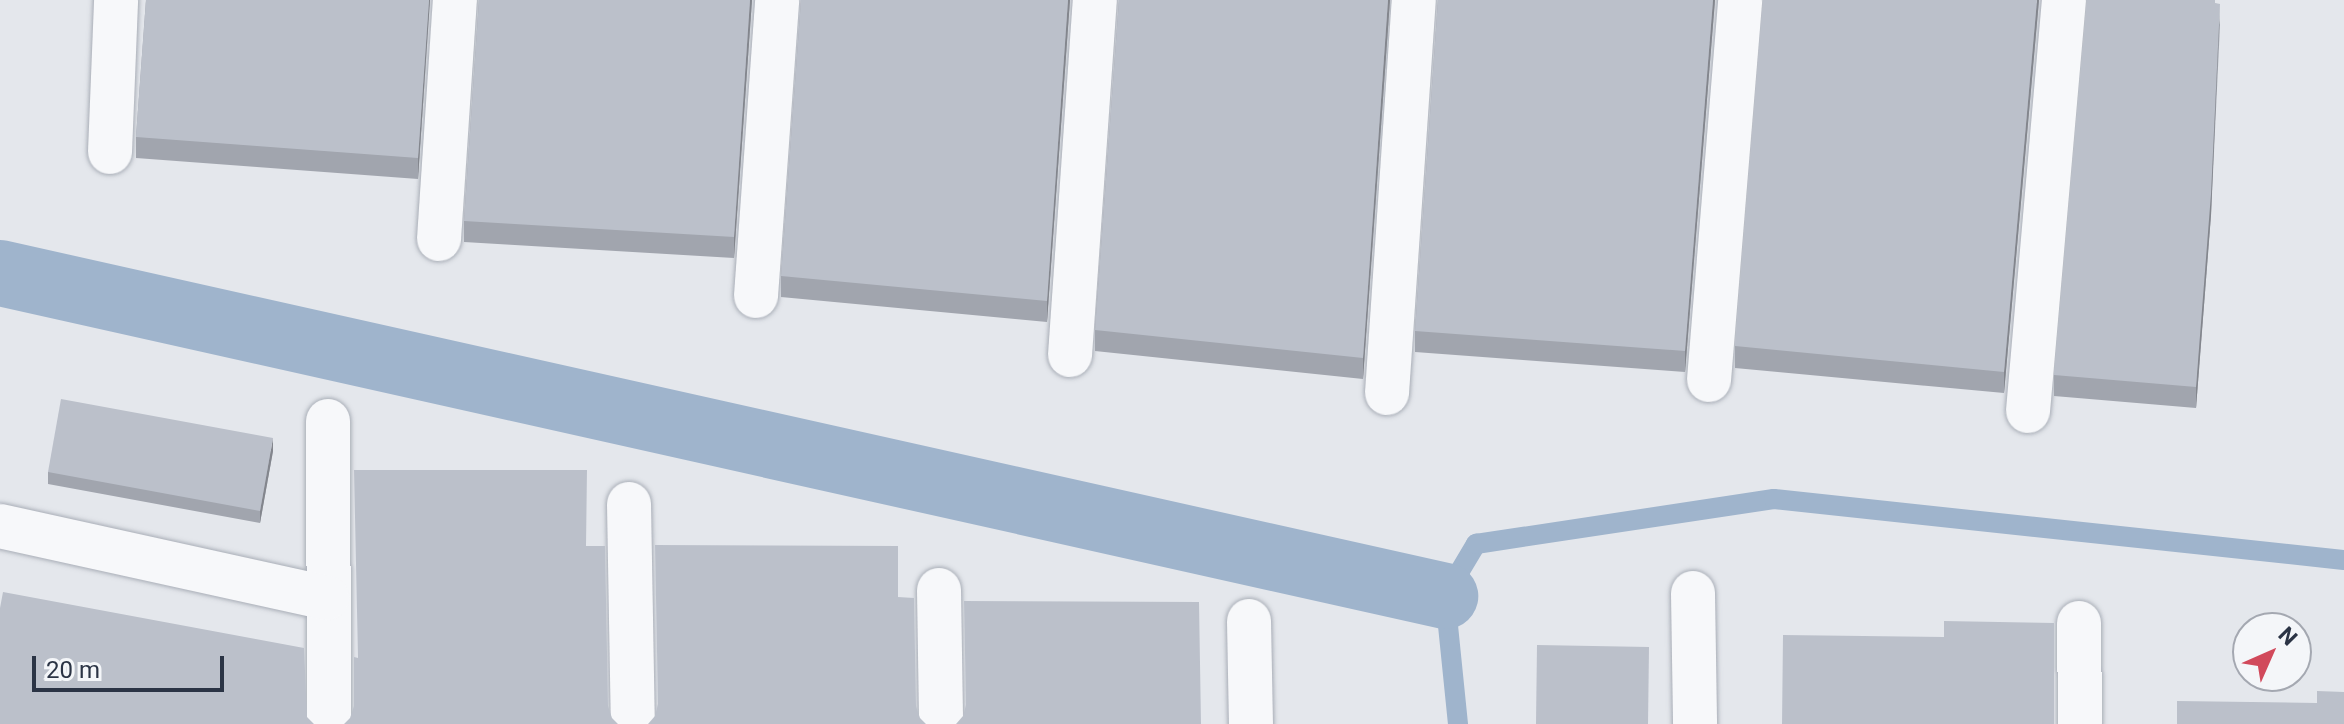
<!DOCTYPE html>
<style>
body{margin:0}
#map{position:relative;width:2344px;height:724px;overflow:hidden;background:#e4e7ec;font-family:Roboto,sans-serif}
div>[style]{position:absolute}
.stream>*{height:20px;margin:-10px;padding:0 10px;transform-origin:10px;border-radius:10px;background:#9fb4cc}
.canal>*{height:66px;margin:-33px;padding:0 33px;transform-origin:33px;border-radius:33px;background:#9fb4cc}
.roads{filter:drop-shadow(0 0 2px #a9aeb7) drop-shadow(0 0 2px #a9aeb7)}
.minor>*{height:44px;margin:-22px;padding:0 22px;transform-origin:22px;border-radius:22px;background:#f7f8fa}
.wall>*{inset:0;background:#a1a5ae}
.shaded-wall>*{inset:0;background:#83868d}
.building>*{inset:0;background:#bbc0ca}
span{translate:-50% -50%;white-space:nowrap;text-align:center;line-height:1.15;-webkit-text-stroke:6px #f4f6f9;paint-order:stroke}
.north{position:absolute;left:2232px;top:612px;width:80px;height:80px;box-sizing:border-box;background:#f4f6f9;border:2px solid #a4a8b1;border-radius:50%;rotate:45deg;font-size:22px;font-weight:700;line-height:32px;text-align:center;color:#2b3445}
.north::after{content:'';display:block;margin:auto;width:28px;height:36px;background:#d1495b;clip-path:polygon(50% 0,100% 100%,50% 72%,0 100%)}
.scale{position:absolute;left:32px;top:656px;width:192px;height:36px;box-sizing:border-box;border:4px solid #2b3445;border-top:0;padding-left:10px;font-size:24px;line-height:28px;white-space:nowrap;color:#2b3445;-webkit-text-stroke:6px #f4f6f9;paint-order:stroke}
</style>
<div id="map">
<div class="stream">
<i style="left:1458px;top:724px;width:129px;rotate:-95.8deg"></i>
<i style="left:1445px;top:596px;width:61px;rotate:-59.2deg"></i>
<i style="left:1476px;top:544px;width:301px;rotate:-8.6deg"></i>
<i style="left:1774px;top:499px;width:573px;rotate:6.11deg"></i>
</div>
<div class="canal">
<i style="left:0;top:273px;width:1481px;rotate:12.6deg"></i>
</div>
<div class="roads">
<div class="minor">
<i style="left:110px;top:152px;width:152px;rotate:-87.7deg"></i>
<i style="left:439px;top:239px;width:240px;rotate:-86.2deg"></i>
<i style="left:756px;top:296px;width:297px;rotate:-85.9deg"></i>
<i style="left:1070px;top:355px;width:356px;rotate:-86deg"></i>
<i style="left:1709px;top:380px;width:381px;rotate:-85.3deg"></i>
<i style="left:1387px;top:393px;width:394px;rotate:-86.1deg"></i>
<i style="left:2028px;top:411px;width:413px;rotate:-85deg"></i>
<i style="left:328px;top:421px;width:303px;rotate:89.8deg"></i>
<i style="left:629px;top:504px;width:220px;rotate:89deg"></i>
<i style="left:0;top:526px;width:335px;rotate:12.4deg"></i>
<i style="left:939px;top:590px;width:134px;rotate:89.1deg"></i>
<i style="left:1693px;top:593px;width:131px;rotate:89.1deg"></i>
<i style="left:1249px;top:621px;width:103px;rotate:88.9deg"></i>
<i style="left:2079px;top:623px;width:101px;rotate:89.4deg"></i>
</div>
</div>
<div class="wall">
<i style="clip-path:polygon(146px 0,430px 0,418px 179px,136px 158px,136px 137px)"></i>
<i style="clip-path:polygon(479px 0,752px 0,734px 258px,464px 242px,464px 221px)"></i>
<i style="clip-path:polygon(801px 0,1070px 0,1047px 322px,781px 297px,781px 276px)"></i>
<i style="clip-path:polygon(1119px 0,1390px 0,1363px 379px,1095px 351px,1095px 330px)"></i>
<i style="clip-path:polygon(1438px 0,1715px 0,1685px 372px,1415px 352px,1415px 331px)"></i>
<i style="clip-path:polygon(2039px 0,2004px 393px,1735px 368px,1735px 346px)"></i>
<i style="clip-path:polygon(2216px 3px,2220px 25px,2211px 215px,2196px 408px,2054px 396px,2054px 375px)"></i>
<i style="clip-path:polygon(273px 451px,260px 523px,48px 484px,48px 472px)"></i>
</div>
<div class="shaded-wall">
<i style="clip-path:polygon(429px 0,430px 0,418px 179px,418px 158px)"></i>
<i style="clip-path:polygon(750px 0,752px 0,734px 258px,734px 237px)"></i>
<i style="clip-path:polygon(1068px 0,1070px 0,1047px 322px,1047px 301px)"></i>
<i style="clip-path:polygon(1388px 0,1390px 0,1363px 379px,1363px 358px)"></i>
<i style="clip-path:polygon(1713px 0,1715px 0,1685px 372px,1685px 351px)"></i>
<i style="clip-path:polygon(2037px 0,2039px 0,2004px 393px,2004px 372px)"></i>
<i style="clip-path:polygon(2220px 4px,2211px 215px,2196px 408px,2196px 387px)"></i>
<i style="clip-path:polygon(273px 438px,273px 451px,260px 523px,260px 511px)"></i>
</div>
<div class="building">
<i style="clip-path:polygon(146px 0,429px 0,418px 158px,136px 137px)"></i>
<i style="clip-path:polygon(479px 0,750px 0,734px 237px,464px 221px)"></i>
<i style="clip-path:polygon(801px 0,1068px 0,1047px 301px,781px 276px)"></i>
<i style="clip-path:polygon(1119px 0,1388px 0,1363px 358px,1095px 330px)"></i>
<i style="clip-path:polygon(1438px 0,1713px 0,1685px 351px,1415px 331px)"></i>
<i style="clip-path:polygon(1763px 0,2037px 0,2004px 372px,1735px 346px)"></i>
<i style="clip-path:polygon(2087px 0,2215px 0,2215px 3px,2220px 4px,2211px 194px,2196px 387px,2054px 375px)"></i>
<i style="clip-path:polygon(61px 399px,273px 438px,260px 511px,48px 472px)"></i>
<i style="clip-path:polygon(354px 470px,587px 470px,586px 546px,605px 546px,608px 706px,612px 718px,618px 724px,344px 724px,350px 718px,354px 706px,354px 657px,358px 658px)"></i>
<i style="clip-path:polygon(655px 545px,898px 546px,898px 597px,914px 598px,916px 706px,920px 718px,926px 724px,648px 724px,655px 716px,658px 704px)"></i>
<i style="clip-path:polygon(3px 592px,304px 648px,307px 717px,314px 724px,0 724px,0 608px)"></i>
<i style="clip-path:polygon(964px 601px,1199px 602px,1201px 724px,956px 724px,963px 716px,966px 705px)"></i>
<i style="clip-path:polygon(1944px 621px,2054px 623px,2054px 724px,1782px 724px,1783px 635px,1944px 637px)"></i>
<i style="clip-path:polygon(1537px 645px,1649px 647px,1648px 724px,1536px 724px)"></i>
<i style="clip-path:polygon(2317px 691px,2344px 692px,2344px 724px,2177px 724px,2177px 701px,2317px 703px)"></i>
</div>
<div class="north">N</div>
<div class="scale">20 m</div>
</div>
